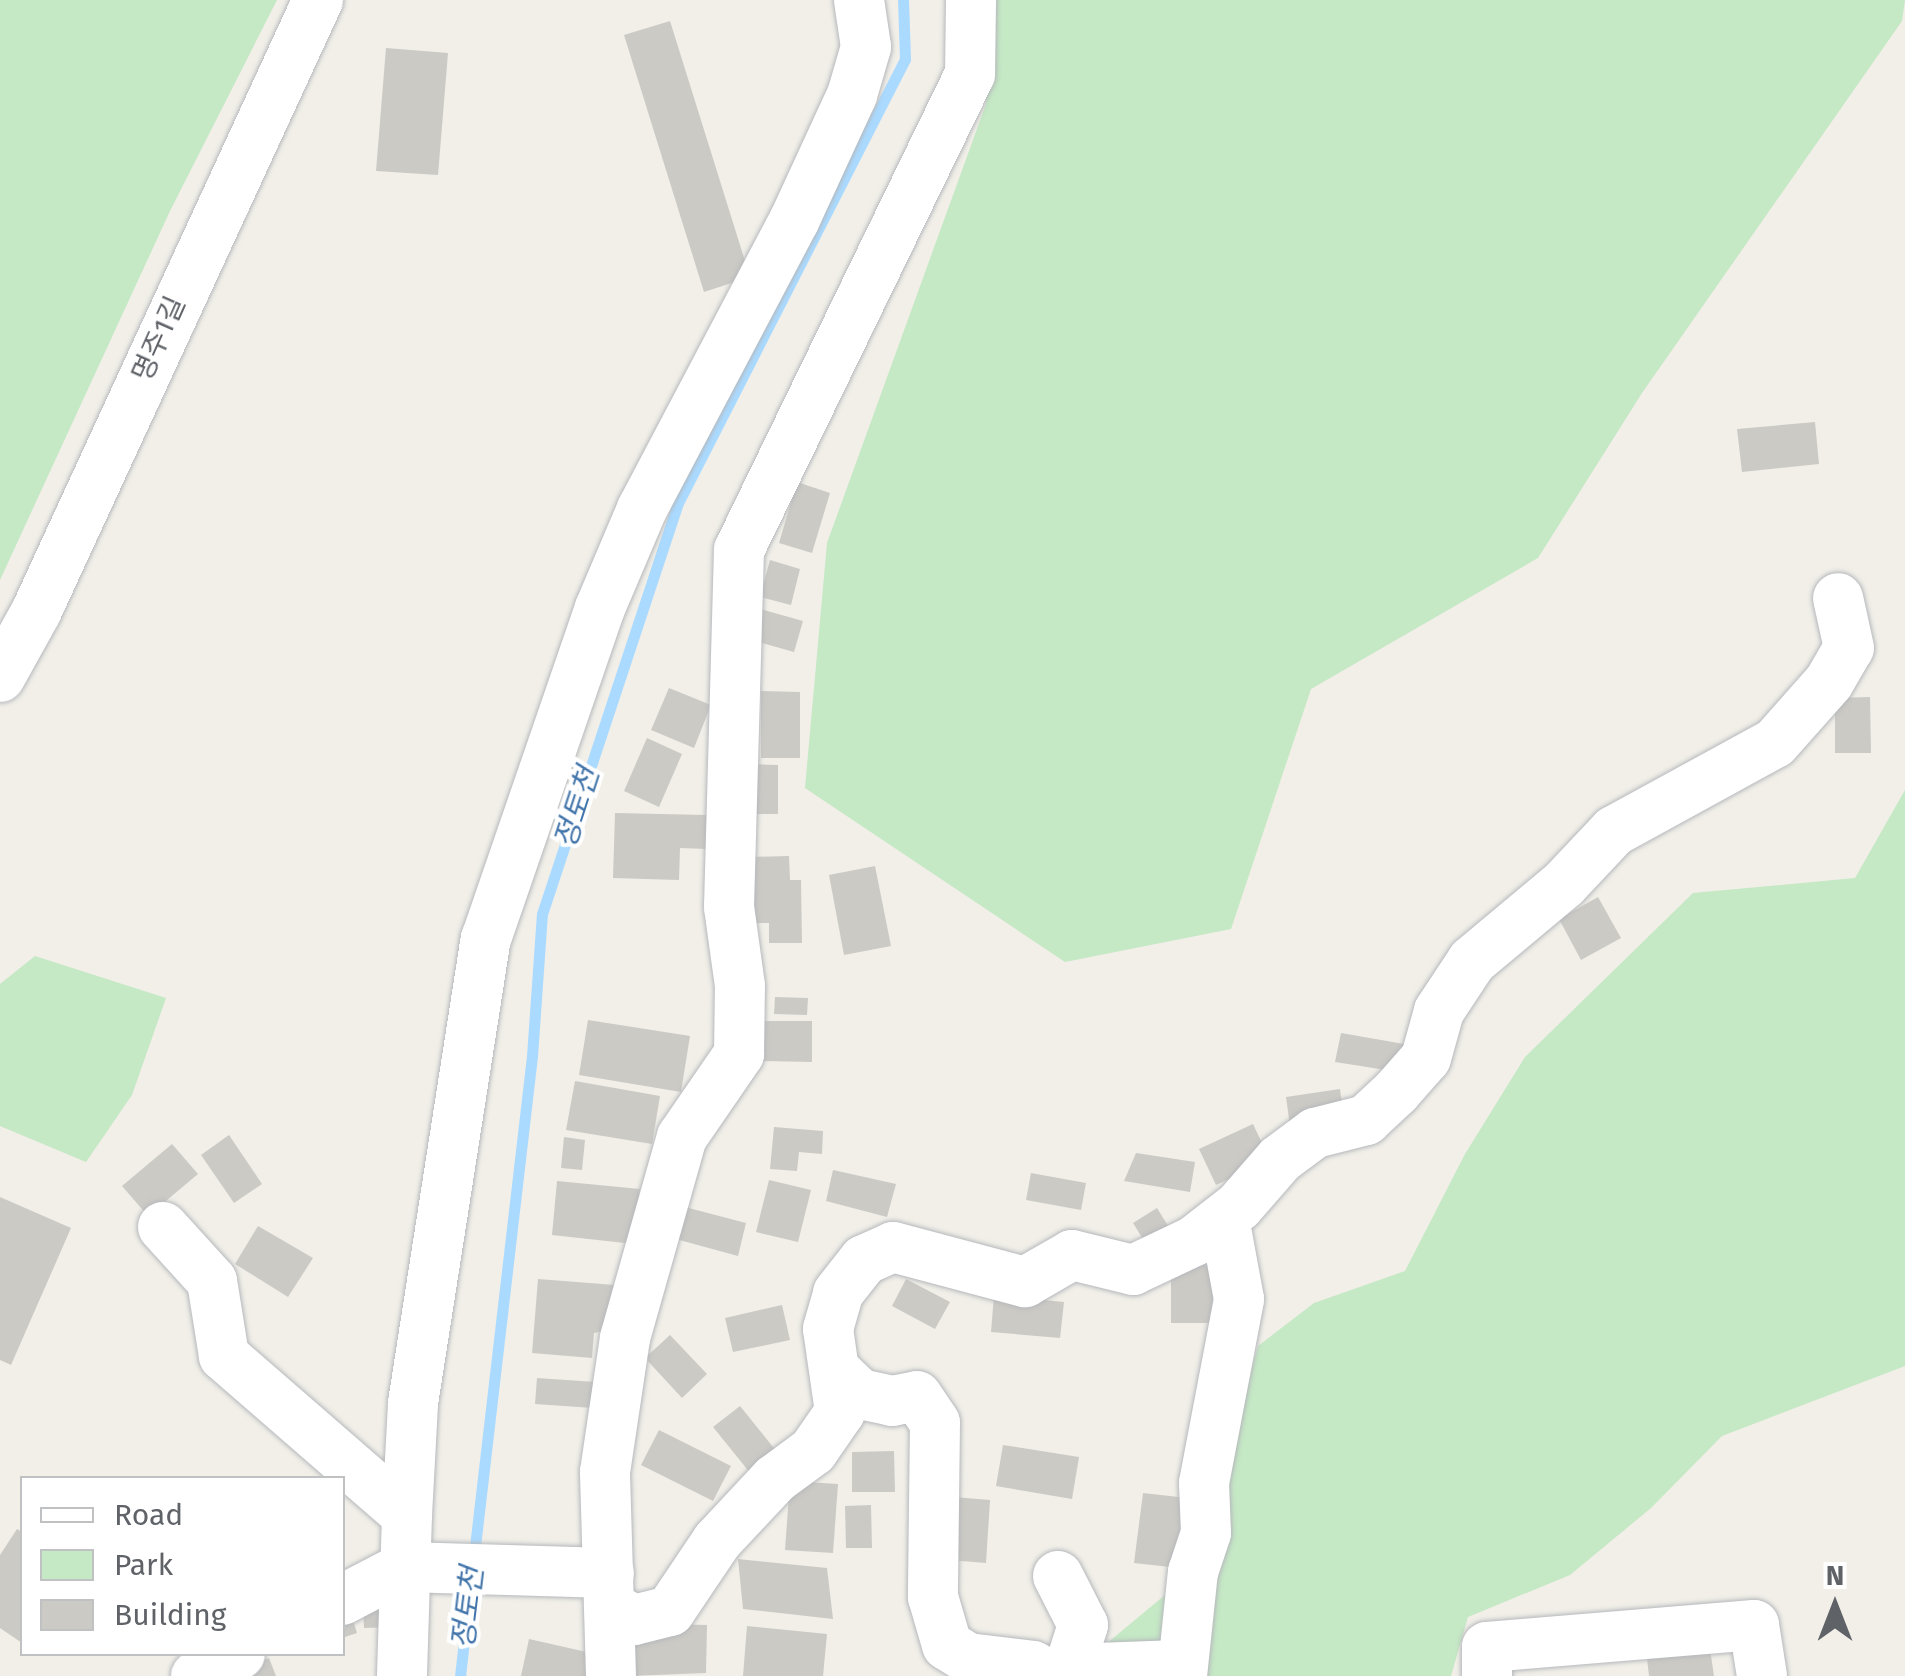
<!DOCTYPE html>
<meta charset="utf-8">
<style>
body{margin:0}
#map{position:relative;width:1905px;height:1676px;overflow:hidden;background:#f1efe8;font-family:"Fira Sans","Noto Sans KR",sans-serif}
div>[style]{position:absolute}
.green>*{inset:0;background:#c5e8c5}
.stream>*{height:11px;margin:-5.5px;padding:0 5.5px;transform-origin:5.5px;border-radius:5.5px;background:#aadaff}
.building>*{inset:0;background:#cccac5}
.roads{filter:drop-shadow(0 0 2px #b5b8bc) drop-shadow(0 0 2px #b5b8bc)}
.minor>*{height:50px;margin:-25px;padding:0 25px;transform-origin:25px;border-radius:25px;background:#fff}
span{translate:-50% -50%;white-space:nowrap;text-align:center;line-height:1.15;-webkit-text-stroke:8px #fff;paint-order:stroke}
.street-label{font-size:28px;color:#5f6368}
.water-label{font-size:30px;color:#4174aa;font-style:italic}
.legend{position:absolute;left:20px;top:1476px;width:325px;height:180px;box-sizing:border-box;background:#fff;border:2px solid #bfc1c3;margin:0;padding:12px 18px;list-style:none;font-size:30px;color:#5f6368}
.legend li{display:flex;align-items:center;gap:20px;height:50px}
.legend b{width:50px;border:2px solid #bfc1c3}
.north{position:absolute;left:1785px;top:1556px;width:100px;height:100px;-webkit-text-stroke:8px #fff;paint-order:stroke;rotate:0deg;font-size:28px;font-weight:700;line-height:40px;text-align:center;color:#5f6368}
.north::after{content:'';display:block;margin:auto;width:35px;height:45px;background:#5f6368;clip-path:polygon(50% 0,100% 100%,50% 72%,0 100%)}
</style>
<div id="map">
<div class="green">
<i style="clip-path:polygon(0 0,277px 0,170px 211px,0 580px)"></i>
<i style="clip-path:polygon(981px 0,1905px 0,1902px 21px,1642px 393px,1538px 558px,1311px 689px,1231px 929px,1065px 962px,805px 788px,827px 543px,986px 104px)"></i>
<i style="clip-path:polygon(1905px 790px,1905px 1366px,1722px 1436px,1651px 1508px,1570px 1575px,1468px 1617px,1451px 1676px,1033px 1676px,1106px 1644px,1224px 1546px,1230px 1452px,1258px 1346px,1314px 1303px,1405px 1271px,1465px 1154px,1525px 1057px,1693px 893px,1855px 878px)"></i>
<i style="clip-path:polygon(35px 956px,166px 998px,132px 1095px,86px 1162px,0 1126px,0 984px)"></i>
</div>
<div class="stream">
<i style="left:474px;top:1555px;width:502px;rotate:-83.37deg"></i>
<i style="left:532px;top:1056px;width:142px;rotate:-86deg"></i>
<i style="left:542px;top:914px;width:431px;rotate:-71.7deg"></i>
<i style="left:677px;top:505px;width:501px;rotate:-62.92deg"></i>
<i style="left:905px;top:59px;width:59px;rotate:-91.9deg"></i>
<i style="left:460px;top:1676px;width:98px;rotate:-83.5deg"></i>
</div>
<div class="building">
<i style="clip-path:polygon(670px 21px,750px 277px,704px 292px,624px 35px)"></i>
<i style="clip-path:polygon(386px 48px,448px 53px,438px 175px,376px 171px)"></i>
<i style="clip-path:polygon(1815px 422px,1819px 464px,1742px 472px,1737px 429px)"></i>
<i style="clip-path:polygon(797px 482px,830px 493px,812px 553px,779px 543px)"></i>
<i style="clip-path:polygon(770px 560px,800px 569px,791px 605px,760px 597px)"></i>
<i style="clip-path:polygon(760px 609px,803px 621px,794px 652px,751px 640px)"></i>
<i style="clip-path:polygon(669px 688px,711px 705px,694px 748px,651px 730px)"></i>
<i style="clip-path:polygon(761px 691px,800px 692px,800px 758px,761px 758px)"></i>
<i style="clip-path:polygon(1870px 697px,1871px 753px,1835px 753px,1835px 698px)"></i>
<i style="clip-path:polygon(647px 738px,682px 754px,659px 807px,624px 791px)"></i>
<i style="clip-path:polygon(748px 764px,778px 765px,778px 814px,748px 814px)"></i>
<i style="clip-path:polygon(615px 813px,707px 815px,706px 849px,680px 848px,679px 880px,613px 878px)"></i>
<i style="clip-path:polygon(789px 856px,790px 880px,801px 880px,802px 943px,769px 943px,769px 923px,746px 923px,746px 857px)"></i>
<i style="clip-path:polygon(875px 866px,891px 946px,844px 955px,829px 875px)"></i>
<i style="clip-path:polygon(1598px 897px,1621px 938px,1581px 960px,1559px 919px)"></i>
<i style="clip-path:polygon(775px 997px,808px 998px,807px 1015px,774px 1014px)"></i>
<i style="clip-path:polygon(588px 1020px,690px 1036px,681px 1092px,579px 1075px)"></i>
<i style="clip-path:polygon(759px 1021px,812px 1021px,812px 1062px,758px 1061px)"></i>
<i style="clip-path:polygon(1341px 1033px,1404px 1044px,1399px 1072px,1335px 1062px)"></i>
<i style="clip-path:polygon(575px 1081px,660px 1096px,652px 1144px,566px 1130px)"></i>
<i style="clip-path:polygon(1340px 1089px,1344px 1119px,1290px 1126px,1286px 1097px)"></i>
<i style="clip-path:polygon(1253px 1124px,1270px 1160px,1216px 1185px,1199px 1149px)"></i>
<i style="clip-path:polygon(774px 1127px,823px 1131px,822px 1154px,799px 1152px,797px 1171px,770px 1169px)"></i>
<i style="clip-path:polygon(229px 1135px,262px 1184px,234px 1203px,201px 1155px)"></i>
<i style="clip-path:polygon(564px 1137px,585px 1140px,582px 1170px,561px 1168px)"></i>
<i style="clip-path:polygon(172px 1144px,198px 1174px,148px 1216px,122px 1186px)"></i>
<i style="clip-path:polygon(1136px 1153px,1195px 1162px,1190px 1192px,1124px 1181px)"></i>
<i style="clip-path:polygon(833px 1170px,896px 1184px,887px 1217px,826px 1201px)"></i>
<i style="clip-path:polygon(1031px 1173px,1086px 1183px,1081px 1210px,1026px 1200px)"></i>
<i style="clip-path:polygon(769px 1180px,811px 1190px,798px 1242px,756px 1232px)"></i>
<i style="clip-path:polygon(557px 1181px,640px 1189px,634px 1244px,552px 1235px)"></i>
<i style="clip-path:polygon(0 1197px,71px 1228px,11px 1365px,0 1360px)"></i>
<i style="clip-path:polygon(681px 1206px,746px 1223px,738px 1256px,672px 1238px)"></i>
<i style="clip-path:polygon(1157px 1208px,1175px 1237px,1151px 1252px,1133px 1223px)"></i>
<i style="clip-path:polygon(258px 1226px,313px 1258px,288px 1297px,235px 1264px)"></i>
<i style="clip-path:polygon(1171px 1265px,1222px 1265px,1222px 1323px,1171px 1323px)"></i>
<i style="clip-path:polygon(538px 1279px,615px 1285px,612px 1329px,594px 1333px,592px 1358px,532px 1353px)"></i>
<i style="clip-path:polygon(906px 1279px,950px 1302px,935px 1329px,892px 1306px)"></i>
<i style="clip-path:polygon(994px 1295px,1064px 1302px,1060px 1338px,991px 1332px)"></i>
<i style="clip-path:polygon(782px 1305px,790px 1340px,733px 1352px,725px 1318px)"></i>
<i style="clip-path:polygon(670px 1335px,707px 1374px,682px 1398px,645px 1358px)"></i>
<i style="clip-path:polygon(537px 1378px,596px 1382px,593px 1408px,535px 1404px)"></i>
<i style="clip-path:polygon(740px 1406px,777px 1452px,751px 1474px,713px 1427px)"></i>
<i style="clip-path:polygon(659px 1430px,731px 1466px,713px 1501px,641px 1465px)"></i>
<i style="clip-path:polygon(1003px 1445px,1079px 1457px,1072px 1499px,996px 1486px)"></i>
<i style="clip-path:polygon(894px 1451px,895px 1492px,852px 1492px,852px 1452px)"></i>
<i style="clip-path:polygon(790px 1481px,838px 1484px,833px 1553px,785px 1550px)"></i>
<i style="clip-path:polygon(1143px 1493px,1187px 1498px,1179px 1568px,1134px 1563px)"></i>
<i style="clip-path:polygon(954px 1497px,990px 1500px,986px 1563px,949px 1560px)"></i>
<i style="clip-path:polygon(871px 1505px,872px 1548px,846px 1548px,845px 1506px)"></i>
<i style="clip-path:polygon(17px 1529px,22px 1532px,22px 1643px,0 1628px,0 1555px)"></i>
<i style="clip-path:polygon(738px 1559px,827px 1568px,833px 1619px,743px 1609px)"></i>
<i style="clip-path:polygon(391px 1605px,393px 1627px,364px 1628px,363px 1607px)"></i>
<i style="clip-path:polygon(351px 1614px,357px 1633px,342px 1638px,342px 1617px)"></i>
<i style="clip-path:polygon(667px 1624px,707px 1625px,706px 1673px,629px 1676px,632px 1631px)"></i>
<i style="clip-path:polygon(747px 1626px,827px 1634px,823px 1676px,743px 1676px)"></i>
<i style="clip-path:polygon(529px 1639px,591px 1653px,586px 1676px,521px 1676px)"></i>
<i style="clip-path:polygon(1710px 1649px,1714px 1676px,1649px 1676px,1647px 1658px)"></i>
<i style="clip-path:polygon(269px 1658px,276px 1676px,222px 1676px)"></i>
</div>
<div class="roads">
<div class="minor">
<i style="left:0;top:677px;width:74px;rotate:-61deg"></i>
<i style="left:36px;top:612px;width:674px;rotate:-65.26deg"></i>
<i style="left:163px;top:1227px;width:73px;rotate:47.8deg"></i>
<i style="left:212px;top:1281px;width:76px;rotate:80.9deg"></i>
<i style="left:224px;top:1356px;width:242px;rotate:41deg"></i>
<i style="left:407px;top:1515px;width:161px;rotate:91.8deg"></i>
<i style="left:838px;top:1373px;width:30px;rotate:44deg"></i>
<i style="left:860px;top:1394px;width:33px;rotate:12deg"></i>
<i style="left:892px;top:1401px;width:25px;rotate:-11deg"></i>
<i style="left:917px;top:1396px;width:32px;rotate:56deg"></i>
<i style="left:935px;top:1423px;width:174px;rotate:90.7deg"></i>
<i style="left:933px;top:1597px;width:50px;rotate:73.7deg"></i>
<i style="left:947px;top:1645px;width:25px;rotate:32deg"></i>
<i style="left:968px;top:1658px;width:65px;rotate:7deg"></i>
<i style="left:1033px;top:1666px;width:17px;rotate:28deg"></i>
<i style="left:407px;top:1515px;width:112px;rotate:-86.9deg"></i>
<i style="left:413px;top:1403px;width:470px;rotate:-81.1deg"></i>
<i style="left:486px;top:939px;width:350px;rotate:-71deg"></i>
<i style="left:600px;top:608px;width:108px;rotate:-67deg"></i>
<i style="left:642px;top:509px;width:326px;rotate:-62.2deg"></i>
<i style="left:794px;top:221px;width:139px;rotate:-65.3deg"></i>
<i style="left:852px;top:95px;width:50px;rotate:-73.7deg"></i>
<i style="left:866px;top:47px;width:48px;rotate:-98.5deg"></i>
<i style="left:1058px;top:1576px;width:55px;rotate:63deg"></i>
<i style="left:1083px;top:1625px;width:46px;rotate:107.7deg"></i>
<i style="left:342px;top:1600px;width:71px;rotate:-27.6deg"></i>
<i style="left:405px;top:1567px;width:204px;rotate:1.7deg"></i>
<i style="left:609px;top:1606px;width:29px;rotate:29deg"></i>
<i style="left:634px;top:1620px;width:37px;rotate:-14deg"></i>
<i style="left:670px;top:1611px;width:84px;rotate:-56.1deg"></i>
<i style="left:717px;top:1541px;width:85px;rotate:-46.9deg"></i>
<i style="left:775px;top:1479px;width:47px;rotate:-36.4deg"></i>
<i style="left:813px;top:1451px;width:47px;rotate:-55.3deg"></i>
<i style="left:840px;top:1412px;width:84px;rotate:-98.2deg"></i>
<i style="left:828px;top:1329px;width:37px;rotate:-74deg"></i>
<i style="left:838px;top:1293px;width:42px;rotate:-51.8deg"></i>
<i style="left:864px;top:1260px;width:32px;rotate:-24deg"></i>
<i style="left:893px;top:1247px;width:137px;rotate:14.9deg"></i>
<i style="left:1025px;top:1282px;width:54px;rotate:-29.9deg"></i>
<i style="left:1072px;top:1255px;width:63px;rotate:13.8deg"></i>
<i style="left:1133px;top:1270px;width:68px;rotate:-25.4deg"></i>
<i style="left:1194px;top:1241px;width:57px;rotate:-37.9deg"></i>
<i style="left:1239px;top:1206px;width:62px;rotate:-48.9deg"></i>
<i style="left:1280px;top:1159px;width:44px;rotate:-36.6deg"></i>
<i style="left:1315px;top:1133px;width:53px;rotate:-14.3deg"></i>
<i style="left:1366px;top:1120px;width:41px;rotate:-43deg"></i>
<i style="left:1396px;top:1092px;width:45px;rotate:-48.6deg"></i>
<i style="left:1426px;top:1058px;width:49px;rotate:-74.5deg"></i>
<i style="left:1439px;top:1011px;width:60px;rotate:-56.6deg"></i>
<i style="left:1472px;top:961px;width:120px;rotate:-39.9deg"></i>
<i style="left:1564px;top:884px;width:73px;rotate:-46.7deg"></i>
<i style="left:1614px;top:831px;width:183px;rotate:-28.7deg"></i>
<i style="left:1775px;top:743px;width:81px;rotate:-48.5deg"></i>
<i style="left:1829px;top:682px;width:39px;rotate:-60deg"></i>
<i style="left:1849px;top:648px;width:51px;rotate:-102.4deg"></i>
<i style="left:196px;top:1676px;width:49px;rotate:-26.6deg"></i>
<i style="left:611px;top:1676px;width:204px;rotate:-91.7deg"></i>
<i style="left:605px;top:1472px;width:135px;rotate:-81.5deg"></i>
<i style="left:625px;top:1338px;width:209px;rotate:-74.2deg"></i>
<i style="left:682px;top:1137px;width:101px;rotate:-55.5deg"></i>
<i style="left:739px;top:1054px;width:68px;rotate:-89.2deg"></i>
<i style="left:740px;top:986px;width:80px;rotate:-97.9deg"></i>
<i style="left:729px;top:907px;width:357px;rotate:-88.4deg"></i>
<i style="left:739px;top:550px;width:529px;rotate:-64.11deg"></i>
<i style="left:970px;top:74px;width:74px;rotate:-89.2deg"></i>
<i style="left:1046px;top:1676px;width:24px;rotate:-17deg"></i>
<i style="left:1069px;top:1669px;width:110px;rotate:-2.1deg"></i>
<i style="left:1182px;top:1676px;width:105px;rotate:-84deg"></i>
<i style="left:1193px;top:1572px;width:41px;rotate:-71.6deg"></i>
<i style="left:1206px;top:1533px;width:50px;rotate:-92.3deg"></i>
<i style="left:1204px;top:1483px;width:187px;rotate:-79.2deg"></i>
<i style="left:1239px;top:1299px;width:82px;rotate:-100.5deg"></i>
<i style="left:1487px;top:1676px;width:29px;rotate:-90deg"></i>
<i style="left:1487px;top:1647px;width:268px;rotate:-4.7deg"></i>
<i style="left:1754px;top:1625px;width:52px;rotate:81.1deg"></i>
</div>
</div>
<div class="street-label">
<span style="left:159px;top:339px;rotate:-66deg">명주1길</span>
</div>
<div class="water-label">
<span style="left:577px;top:808px;rotate:-72deg">정토천</span>
<span style="left:468px;top:1608px;rotate:-83deg">정토천</span>
</div>
<ul class="legend">
<li><b style="height:12px;background:#fff"></b>Road</li>
<li><b style="height:28px;background:#c5e8c5"></b>Park</li>
<li><b style="height:28px;background:#cccac5"></b>Building</li>
</ul>
<div class="north">N</div>
</div>
